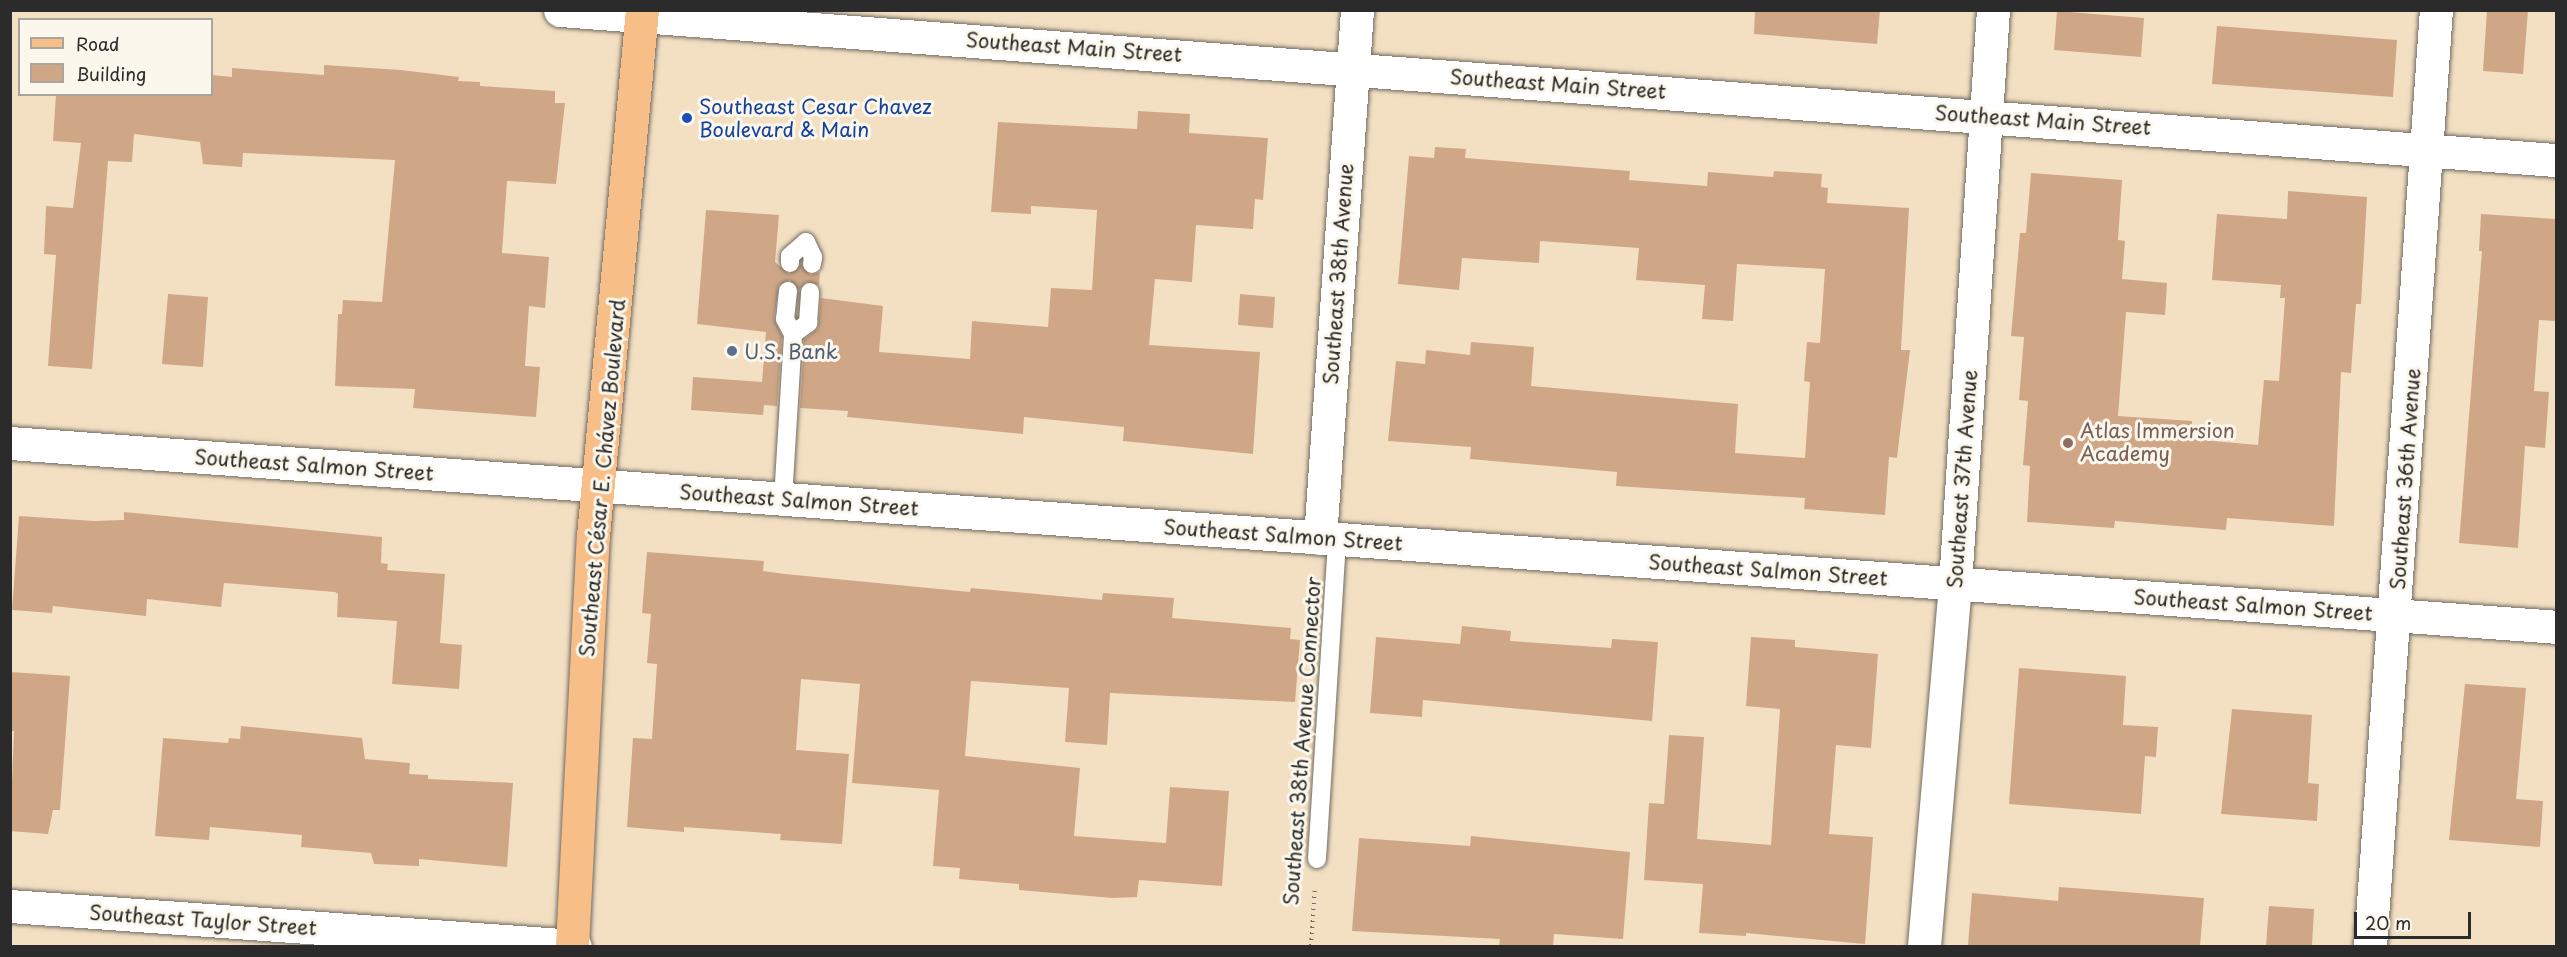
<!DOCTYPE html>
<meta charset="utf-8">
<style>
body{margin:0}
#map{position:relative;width:2567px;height:957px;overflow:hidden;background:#f3e0c3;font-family:"Playpen Sans",sans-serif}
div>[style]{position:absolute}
.building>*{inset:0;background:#d0a786}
.path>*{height:4px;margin-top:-2px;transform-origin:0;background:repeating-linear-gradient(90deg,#716a60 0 1.5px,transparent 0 6px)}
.roads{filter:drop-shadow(0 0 2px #716a60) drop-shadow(0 0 2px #716a60)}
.service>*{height:18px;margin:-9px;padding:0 9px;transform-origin:9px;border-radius:9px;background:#fff}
.minor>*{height:33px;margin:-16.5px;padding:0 16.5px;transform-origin:16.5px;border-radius:16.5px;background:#fff}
.primary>*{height:33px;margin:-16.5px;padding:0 16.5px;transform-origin:16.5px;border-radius:16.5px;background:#f7be88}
.dots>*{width:16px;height:16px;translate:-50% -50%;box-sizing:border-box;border:3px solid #fbf7ec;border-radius:50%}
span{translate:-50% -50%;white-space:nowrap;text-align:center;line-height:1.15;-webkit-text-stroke:6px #fbf7ec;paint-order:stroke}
.street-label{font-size:20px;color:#2b2b2b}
.transit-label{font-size:20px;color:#164399}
.left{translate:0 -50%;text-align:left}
.service-label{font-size:20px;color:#4e5e75}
.education-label{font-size:20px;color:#785e54}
.frame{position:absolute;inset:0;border:12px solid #2b2b2b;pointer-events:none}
.legend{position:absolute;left:18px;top:18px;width:195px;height:78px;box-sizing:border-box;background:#fbf7ec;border:2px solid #a8a59f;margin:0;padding:8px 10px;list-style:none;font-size:18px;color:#2b2b2b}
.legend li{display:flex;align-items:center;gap:12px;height:30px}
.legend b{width:30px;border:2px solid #a8a59f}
.scale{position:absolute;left:2354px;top:912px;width:117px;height:27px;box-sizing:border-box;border:3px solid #2b2b2b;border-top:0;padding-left:8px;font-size:18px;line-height:21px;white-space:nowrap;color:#2b2b2b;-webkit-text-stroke:4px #fbf7ec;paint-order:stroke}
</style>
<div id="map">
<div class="building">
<i style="clip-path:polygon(1755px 10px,1880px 10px,1877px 44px,1754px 34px)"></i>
<i style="clip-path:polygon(2487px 10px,2528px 10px,2523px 74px,2483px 71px)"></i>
<i style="clip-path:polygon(2057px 11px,2144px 18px,2141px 57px,2054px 50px)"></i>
<i style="clip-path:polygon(2217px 26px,2397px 40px,2393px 97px,2212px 84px)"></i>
<i style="clip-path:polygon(324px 65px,401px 70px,459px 77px,458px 81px,480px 82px,480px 86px,555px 91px,555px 103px,565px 103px,556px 184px,507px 181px,502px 253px,549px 257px,545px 308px,529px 306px,525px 366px,540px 367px,536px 417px,413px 408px,415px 389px,335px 386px,338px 314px,342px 314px,343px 300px,382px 302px,395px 160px,243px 153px,242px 167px,203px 164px,200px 142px,134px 134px,132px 162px,108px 161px,92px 369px,48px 366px,56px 255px,44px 254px,46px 206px,73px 208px,81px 143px,53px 141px,56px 94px,212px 94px,212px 75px,232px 77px,232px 68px,324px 75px)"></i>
<i style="clip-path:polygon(1138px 111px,1190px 114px,1189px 133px,1268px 138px,1263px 200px,1255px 199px,1253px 229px,1196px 225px,1192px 282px,1155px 279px,1149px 345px,1260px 352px,1253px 454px,1123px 441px,1124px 427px,1024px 417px,1023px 434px,847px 417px,848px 411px,800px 408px,804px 340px,818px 328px,821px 298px,883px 306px,879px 352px,970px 359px,972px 321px,1048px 327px,1051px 288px,1092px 290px,1097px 210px,1031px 206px,1031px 214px,991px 212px,998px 122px,1137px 129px)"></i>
<i style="clip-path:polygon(1435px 147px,1466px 149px,1465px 158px,1630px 171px,1629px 180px,1707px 186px,1708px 172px,1773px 177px,1774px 171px,1822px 174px,1821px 187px,1828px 188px,1827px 203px,1909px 208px,1901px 350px,1910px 350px,1897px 458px,1889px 457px,1885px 515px,1804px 509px,1805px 498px,1616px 486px,1617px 472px,1470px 459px,1471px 447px,1388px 441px,1396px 361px,1425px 364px,1426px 350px,1470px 355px,1471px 342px,1534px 347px,1531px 386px,1738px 404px,1735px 453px,1805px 458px,1810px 382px,1804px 381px,1807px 342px,1820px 343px,1825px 269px,1737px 264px,1733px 321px,1702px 319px,1705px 285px,1636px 280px,1639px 248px,1540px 241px,1539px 263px,1462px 258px,1459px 290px,1398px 284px,1409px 156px,1434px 158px)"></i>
<i style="clip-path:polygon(2031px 173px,2122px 180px,2118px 240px,2125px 241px,2122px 279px,2167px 283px,2165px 315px,2126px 312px,2118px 416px,2192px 421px,2191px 439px,2258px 445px,2264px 380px,2279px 381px,2285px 298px,2280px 298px,2281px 285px,2212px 280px,2217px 214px,2287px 219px,2288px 191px,2367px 197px,2361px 304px,2356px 304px,2351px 373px,2341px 372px,2334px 526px,2227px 518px,2226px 530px,2115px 521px,2114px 528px,2027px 522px,2030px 466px,2023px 465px,2028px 401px,2019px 400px,2024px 337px,2011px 336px,2020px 233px,2026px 233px)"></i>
<i style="clip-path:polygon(706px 210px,779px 215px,775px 262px,789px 274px,801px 264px,810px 275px,820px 272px,819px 285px,806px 282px,799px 290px,790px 280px,779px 285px,774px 318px,782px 336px,777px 406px,764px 405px,763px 415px,691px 410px,693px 377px,762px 382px,766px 332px,697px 324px)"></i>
<i style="clip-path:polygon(2481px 214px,2556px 219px,2555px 321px,2539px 320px,2534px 391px,2549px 392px,2545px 448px,2525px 446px,2518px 548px,2459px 543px,2482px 251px,2479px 251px)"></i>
<i style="clip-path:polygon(168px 294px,208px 297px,203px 367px,162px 364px)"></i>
<i style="clip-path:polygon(1240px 294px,1275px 297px,1273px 328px,1238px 325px)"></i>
<i style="clip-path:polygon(124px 512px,382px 537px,381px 563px,388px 564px,387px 570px,445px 574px,440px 643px,462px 645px,459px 689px,392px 684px,397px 621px,337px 617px,338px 594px,335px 592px,224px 583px,221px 607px,147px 599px,146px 616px,53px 606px,52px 613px,12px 610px,19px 516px,94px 521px,124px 520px)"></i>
<i style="clip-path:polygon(647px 552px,764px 561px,763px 571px,785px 574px,970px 592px,971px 588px,1102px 600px,1103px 593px,1174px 598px,1172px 618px,1291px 628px,1290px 639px,1300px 640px,1295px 702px,1110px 693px,1107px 745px,1065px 742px,1069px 688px,971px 681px,965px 756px,1080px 768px,1074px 836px,1166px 843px,1170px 787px,1229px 791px,1222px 886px,1139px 880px,1137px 897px,1112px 898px,1019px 890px,1019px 884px,959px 879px,960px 868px,933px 866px,939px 790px,852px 783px,860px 684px,801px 679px,796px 750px,849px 754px,842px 844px,780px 840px,781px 834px,684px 827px,684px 832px,627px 827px,633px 738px,652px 739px,657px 664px,647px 663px,651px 614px,642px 613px)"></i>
<i style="clip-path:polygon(1462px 626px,1511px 631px,1510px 641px,1611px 648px,1612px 639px,1658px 642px,1652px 721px,1423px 700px,1422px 717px,1370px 713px,1376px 637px,1460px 644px)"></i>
<i style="clip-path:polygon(1751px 637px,1795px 640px,1795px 647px,1878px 654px,1871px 748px,1836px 745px,1829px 834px,1873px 837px,1865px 944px,1746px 933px,1746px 936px,1699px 933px,1703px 884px,1644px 880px,1649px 803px,1664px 804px,1669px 735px,1704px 737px,1697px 839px,1771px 845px,1780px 709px,1746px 706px)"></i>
<i style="clip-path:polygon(2019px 668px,2126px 676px,2123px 725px,2158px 727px,2156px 757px,2145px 756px,2141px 814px,2009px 804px)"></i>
<i style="clip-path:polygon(10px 672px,70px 676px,60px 810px,53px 810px,48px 834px,10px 831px,14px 731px,10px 731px)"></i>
<i style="clip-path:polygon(2465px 684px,2526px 688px,2516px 799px,2543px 801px,2540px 847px,2449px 840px)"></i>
<i style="clip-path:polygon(2232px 709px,2312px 715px,2308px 783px,2319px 784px,2317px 821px,2221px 814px)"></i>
<i style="clip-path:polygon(241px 726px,362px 738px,365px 759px,410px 763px,409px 774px,428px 775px,428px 779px,513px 783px,507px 867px,419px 859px,419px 866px,374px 864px,371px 853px,301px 847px,302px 835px,210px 827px,209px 840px,155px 836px,163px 738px,228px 743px,229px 738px,240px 739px)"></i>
<i style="clip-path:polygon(1471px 836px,1630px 852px,1623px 939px,1554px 934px,1553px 946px,1499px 946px,1500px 939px,1352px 931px,1359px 838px,1470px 846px)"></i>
<i style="clip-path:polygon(2059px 887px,2204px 898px,2200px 946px,1968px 946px,1972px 893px,2058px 901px)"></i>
<i style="clip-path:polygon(2269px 906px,2314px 909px,2312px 946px,2266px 946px)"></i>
</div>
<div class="path">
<i style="left:1311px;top:946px;width:59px;rotate:-86.1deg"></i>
</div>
<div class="roads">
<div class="service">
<i style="left:790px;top:263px;width:7px;rotate:-90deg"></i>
<i style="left:790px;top:256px;width:21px;rotate:-41deg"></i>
<i style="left:806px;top:242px;width:17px;rotate:65deg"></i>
<i style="left:813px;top:257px;width:7px;rotate:98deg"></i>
<i style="left:788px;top:291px;width:28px;rotate:96deg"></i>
<i style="left:785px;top:319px;width:17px;rotate:62deg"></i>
<i style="left:783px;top:499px;width:165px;rotate:-86.5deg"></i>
<i style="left:793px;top:334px;width:19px;rotate:-36deg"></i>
<i style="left:808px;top:323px;width:31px;rotate:-86deg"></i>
<i style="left:1317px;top:859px;width:321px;rotate:-86.4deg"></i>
</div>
<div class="minor">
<i style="left:560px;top:10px;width:2002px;rotate:4.3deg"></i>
<i style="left:10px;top:443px;width:2553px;rotate:4.13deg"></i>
<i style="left:1320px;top:538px;width:529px;rotate:-85.99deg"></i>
<i style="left:10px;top:906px;width:566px;rotate:4.05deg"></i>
<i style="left:1924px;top:946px;width:364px;rotate:-85.1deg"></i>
<i style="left:1955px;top:583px;width:574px;rotate:-86.21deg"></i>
<i style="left:2370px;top:946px;width:938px;rotate:-85.97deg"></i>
</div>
<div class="primary">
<i style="left:572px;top:946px;width:411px;rotate:-87.1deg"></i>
<i style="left:593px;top:536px;width:528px;rotate:-84.68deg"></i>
</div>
</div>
<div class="dots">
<i style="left:687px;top:118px;background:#1a4fb4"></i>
<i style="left:732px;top:351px;background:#5c6f8a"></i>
<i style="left:2068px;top:443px;background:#8d6e63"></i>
</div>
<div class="street-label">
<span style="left:1074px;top:47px;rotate:4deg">Southeast Main Street</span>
<span style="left:1558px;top:84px;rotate:4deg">Southeast Main Street</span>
<span style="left:2043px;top:120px;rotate:4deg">Southeast Main Street</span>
<span style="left:1338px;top:274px;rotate:-86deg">Southeast 38th Avenue</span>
<span style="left:314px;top:465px;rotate:4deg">Southeast Salmon Street</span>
<span style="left:602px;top:478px;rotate:-85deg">Southeast César E. Chávez Boulevard</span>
<span style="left:1962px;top:479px;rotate:-86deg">Southeast 37th Avenue</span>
<span style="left:2405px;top:479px;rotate:-86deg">Southeast 36th Avenue</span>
<span style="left:799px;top:500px;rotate:4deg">Southeast Salmon Street</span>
<span style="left:1283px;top:535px;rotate:4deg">Southeast Salmon Street</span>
<span style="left:1768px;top:570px;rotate:4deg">Southeast Salmon Street</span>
<span style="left:2253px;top:605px;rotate:4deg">Southeast Salmon Street</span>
<span style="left:1302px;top:741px;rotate:-86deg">Southeast 38th Avenue Connector</span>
<span style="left:203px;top:920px;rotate:4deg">Southeast Taylor Street</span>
</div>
<div class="transit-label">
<span class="left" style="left:699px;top:118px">Southeast Cesar Chavez<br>Boulevard &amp; Main</span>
</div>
<div class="service-label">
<span class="left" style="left:744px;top:351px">U.S. Bank</span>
</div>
<div class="education-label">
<span class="left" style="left:2080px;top:442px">Atlas Immersion<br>Academy</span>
</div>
<div class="frame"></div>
<ul class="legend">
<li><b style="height:8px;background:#f7be88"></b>Road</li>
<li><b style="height:16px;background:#d0a786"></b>Building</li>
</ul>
<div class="scale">20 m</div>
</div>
